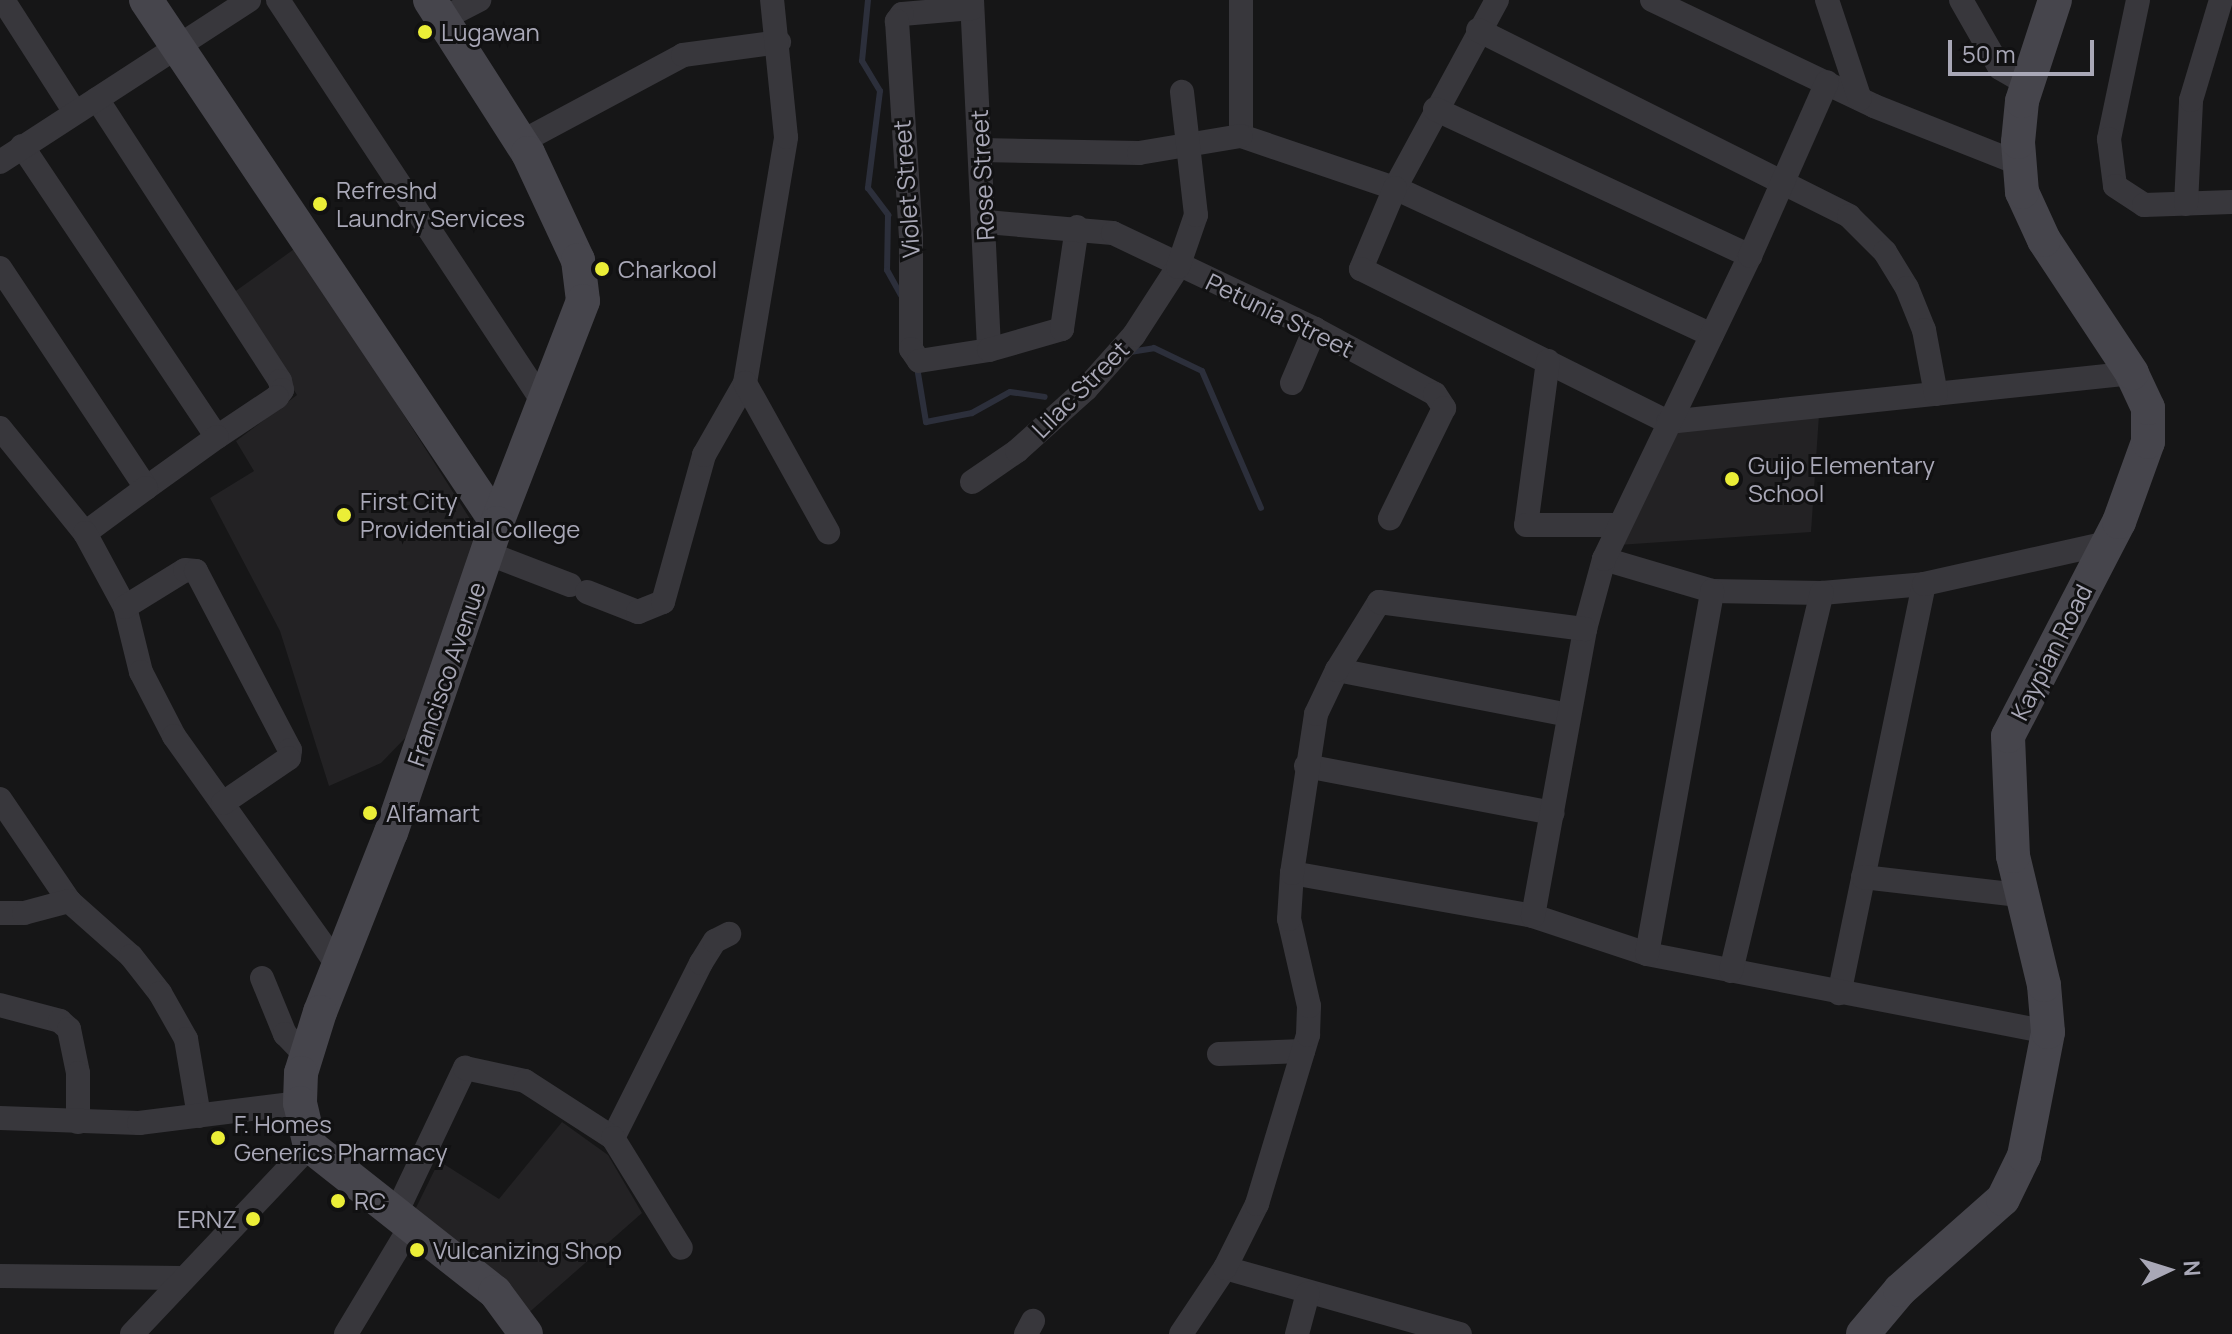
<!DOCTYPE html>
<style>
body{margin:0}
#map{position:relative;width:2232px;height:1334px;overflow:hidden;background:#161617;font-family:Manrope,sans-serif}
div>[style]{position:absolute}
.built>*{inset:0;background:#232224}
.stream>*{height:6px;margin:-3px;padding:0 3px;transform-origin:3px;border-radius:3px;background:#2c2f3b}
.street>*{height:24px;margin:-12px;padding:0 12px;transform-origin:12px;border-radius:12px;background:#38373c}
.secondary>*{height:34px;margin:-17px;padding:0 17px;transform-origin:17px;border-radius:17px;background:#46454c}
.dots>*{width:22px;height:22px;translate:-50% -50%;box-sizing:border-box;border:4px solid #111112;border-radius:50%}
span{translate:-50% -50%;white-space:nowrap;text-align:center;line-height:1.15;-webkit-text-stroke:6px #111112;paint-order:stroke}
.poi-label{font-size:24px;color:#a9a8b7}
.left{translate:0 -50%;text-align:left}
.right{translate:-100% -50%;text-align:right}
.street-label{font-size:24px;color:#a9a8b7}
.north{position:absolute;left:2128px;top:1230px;width:80px;height:80px;-webkit-text-stroke:6px #111112;paint-order:stroke;rotate:86deg;font-size:22px;font-weight:700;line-height:32px;text-align:center;color:#a9a8b7}
.north::after{content:'';display:block;margin:auto;width:28px;height:36px;background:#a9a8b7;clip-path:polygon(50% 0,100% 100%,50% 72%,0 100%)}
.scale{position:absolute;left:1948px;top:40px;width:146px;height:36px;box-sizing:border-box;border:4px solid #a9a8b7;border-top:0;padding-left:10px;font-size:24px;line-height:28px;white-space:nowrap;color:#a9a8b7;-webkit-text-stroke:6px #111112;paint-order:stroke}
</style>
<div id="map">
<div class="built">
<i style="clip-path:polygon(297px 247px,479px 533px,412px 731px,381px 763px,329px 786px,280px 631px,210px 498px,254px 471px,236px 441px,297px 395px,233px 293px)"></i>
<i style="clip-path:polygon(1819px 415px,1811px 532px,1618px 545px,1676px 426px)"></i>
<i style="clip-path:polygon(562px 1122px,608px 1155px,642px 1213px,525px 1316px,411px 1218px,439px 1161px,499px 1199px)"></i>
</div>
<div class="stream">
<i style="left:868px;top:0;width:61px;rotate:95.6deg"></i>
<i style="left:862px;top:61px;width:35px;rotate:59deg"></i>
<i style="left:880px;top:91px;width:98px;rotate:97.1deg"></i>
<i style="left:868px;top:188px;width:34px;rotate:53deg"></i>
<i style="left:888px;top:215px;width:55px;rotate:91deg"></i>
<i style="left:887px;top:270px;width:29px;rotate:61deg"></i>
<i style="left:1130px;top:352px;width:24px;rotate:-9deg"></i>
<i style="left:1154px;top:348px;width:53px;rotate:25.6deg"></i>
<i style="left:1202px;top:371px;width:149px;rotate:66.7deg"></i>
<i style="left:917px;top:367px;width:56px;rotate:80.7deg"></i>
<i style="left:926px;top:422px;width:47px;rotate:-11.1deg"></i>
<i style="left:972px;top:413px;width:43px;rotate:-28.9deg"></i>
<i style="left:1010px;top:392px;width:35px;rotate:8deg"></i>
</div>
<div class="street">
<i style="left:3px;top:0;width:133px;rotate:57.3deg"></i>
<i style="left:278px;top:0;width:481px;rotate:56.6deg"></i>
<i style="left:972px;top:0;width:350px;rotate:87.2deg"></i>
<i style="left:1241px;top:0;width:136px;rotate:90deg"></i>
<i style="left:1241px;top:136px;width:163px;rotate:18.7deg"></i>
<i style="left:1395px;top:188px;width:349px;rotate:24.9deg"></i>
<i style="left:1497px;top:0;width:214px;rotate:118.5deg"></i>
<i style="left:1395px;top:188px;width:88px;rotate:112.8deg"></i>
<i style="left:1361px;top:269px;width:343px;rotate:26.5deg"></i>
<i style="left:1668px;top:422px;width:467px;rotate:-6deg"></i>
<i style="left:1652px;top:0;width:246px;rotate:25.5deg"></i>
<i style="left:1874px;top:106px;width:155px;rotate:21.6deg"></i>
<i style="left:1827px;top:0;width:104px;rotate:71.6deg"></i>
<i style="left:1961px;top:0;width:78px;rotate:60.2deg"></i>
<i style="left:2000px;top:68px;width:32px;rotate:30deg"></i>
<i style="left:2138px;top:0;width:142px;rotate:101.8deg"></i>
<i style="left:2109px;top:139px;width:47px;rotate:82.7deg"></i>
<i style="left:2115px;top:186px;width:35px;rotate:33deg"></i>
<i style="left:2144px;top:205px;width:88px;rotate:-2deg"></i>
<i style="left:972px;top:8px;width:70px;rotate:175.1deg"></i>
<i style="left:902px;top:14px;width:9px;rotate:126deg"></i>
<i style="left:897px;top:21px;width:214px;rotate:86.3deg"></i>
<i style="left:911px;top:235px;width:114px;rotate:90deg"></i>
<i style="left:911px;top:349px;width:14px;rotate:56deg"></i>
<i style="left:919px;top:361px;width:71px;rotate:-8.9deg"></i>
<i style="left:989px;top:350px;width:76px;rotate:-16deg"></i>
<i style="left:1062px;top:329px;width:103px;rotate:-81.6deg"></i>
<i style="left:442px;top:19px;width:42px;rotate:-27.2deg"></i>
<i style="left:1478px;top:30px;width:415px;rotate:26.6deg"></i>
<i style="left:1849px;top:216px;width:51px;rotate:45deg"></i>
<i style="left:1885px;top:252px;width:42px;rotate:58.6deg"></i>
<i style="left:1907px;top:288px;width:45px;rotate:68deg"></i>
<i style="left:1924px;top:330px;width:65px;rotate:79.4deg"></i>
<i style="left:97px;top:99px;width:336px;rotate:57deg"></i>
<i style="left:280px;top:381px;width:9px;rotate:77deg"></i>
<i style="left:282px;top:390px;width:9px;rotate:126deg"></i>
<i style="left:277px;top:397px;width:72px;rotate:146.3deg"></i>
<i style="left:1435px;top:109px;width:348px;rotate:25deg"></i>
<i style="left:521px;top:142px;width:184px;rotate:-28.2deg"></i>
<i style="left:683px;top:55px;width:97px;rotate:-7.7deg"></i>
<i style="left:22px;top:146px;width:350px;rotate:56.2deg"></i>
<i style="left:217px;top:437px;width:87px;rotate:144.3deg"></i>
<i style="left:981px;top:150px;width:158px;rotate:1.1deg"></i>
<i style="left:1139px;top:153px;width:103px;rotate:-9.5deg"></i>
<i style="left:0;top:162px;width:297px;rotate:-33deg"></i>
<i style="left:2186px;top:204px;width:104px;rotate:-87.2deg"></i>
<i style="left:2191px;top:100px;width:104px;rotate:-73.3deg"></i>
<i style="left:986px;top:222px;width:127px;rotate:5deg"></i>
<i style="left:1113px;top:233px;width:224px;rotate:25.4deg"></i>
<i style="left:1315px;top:329px;width:136px;rotate:28.4deg"></i>
<i style="left:1435px;top:394px;width:17px;rotate:57deg"></i>
<i style="left:1444px;top:408px;width:123px;rotate:116.1deg"></i>
<i style="left:0;top:268px;width:264px;rotate:56.4deg"></i>
<i style="left:146px;top:488px;width:76px;rotate:143.6deg"></i>
<i style="left:1548px;top:361px;width:165px;rotate:97.6deg"></i>
<i style="left:1526px;top:525px;width:91px"></i>
<i style="left:745px;top:383px;width:249px;rotate:-80.5deg"></i>
<i style="left:786px;top:137px;width:138px;rotate:-95.8deg"></i>
<i style="left:1292px;top:383px;width:59px;rotate:-66.9deg"></i>
<i style="left:0;top:428px;width:135px;rotate:51deg"></i>
<i style="left:85px;top:533px;width:84px;rotate:61.6deg"></i>
<i style="left:125px;top:607px;width:67px;rotate:76.2deg"></i>
<i style="left:141px;top:672px;width:72px;rotate:62.7deg"></i>
<i style="left:174px;top:736px;width:282px;rotate:54.5deg"></i>
<i style="left:972px;top:482px;width:55px;rotate:-34.6deg"></i>
<i style="left:1017px;top:451px;width:93px;rotate:-41.9deg"></i>
<i style="left:1086px;top:389px;width:72px;rotate:-48.4deg"></i>
<i style="left:1134px;top:335px;width:81px;rotate:-57.1deg"></i>
<i style="left:1178px;top:267px;width:55px;rotate:-70.9deg"></i>
<i style="left:1196px;top:215px;width:124px;rotate:-96.5deg"></i>
<i style="left:487px;top:553px;width:89px;rotate:21.1deg"></i>
<i style="left:1604px;top:559px;width:113px;rotate:16.5deg"></i>
<i style="left:1712px;top:591px;width:110px;rotate:1deg"></i>
<i style="left:1822px;top:593px;width:102px;rotate:-5deg"></i>
<i style="left:1924px;top:584px;width:418px;rotate:101.7deg"></i>
<i style="left:1924px;top:584px;width:189px;rotate:-12.6deg"></i>
<i style="left:587px;top:592px;width:55px;rotate:21.4deg"></i>
<i style="left:638px;top:612px;width:27px;rotate:-22deg"></i>
<i style="left:663px;top:602px;width:153px;rotate:-74.4deg"></i>
<i style="left:704px;top:455px;width:83px;rotate:-60.3deg"></i>
<i style="left:745px;top:383px;width:171px;rotate:60.9deg"></i>
<i style="left:125px;top:607px;width:70px;rotate:-31.7deg"></i>
<i style="left:185px;top:570px;width:11px;rotate:5deg"></i>
<i style="left:196px;top:571px;width:202px;rotate:62.3deg"></i>
<i style="left:290px;top:750px;width:8px;rotate:97deg"></i>
<i style="left:289px;top:758px;width:80px;rotate:145.7deg"></i>
<i style="left:1337px;top:670px;width:236px;rotate:11deg"></i>
<i style="left:1306px;top:766px;width:251px;rotate:10.8deg"></i>
<i style="left:0;top:799px;width:123px;rotate:55.9deg"></i>
<i style="left:69px;top:901px;width:83px;rotate:41.6deg"></i>
<i style="left:131px;top:956px;width:47px;rotate:51.9deg"></i>
<i style="left:160px;top:993px;width:53px;rotate:60.5deg"></i>
<i style="left:186px;top:1039px;width:78px;rotate:80.4deg"></i>
<i style="left:1292px;top:873px;width:245px;rotate:10.1deg"></i>
<i style="left:1533px;top:916px;width:120px;rotate:18.4deg"></i>
<i style="left:1647px;top:954px;width:409px;rotate:11deg"></i>
<i style="left:1863px;top:877px;width:157px;rotate:6.6deg"></i>
<i style="left:0;top:913px;width:24px"></i>
<i style="left:24px;top:913px;width:47px;rotate:-14.9deg"></i>
<i style="left:1533px;top:916px;width:292px;rotate:-79.7deg"></i>
<i style="left:1585px;top:629px;width:73px;rotate:-74.8deg"></i>
<i style="left:1604px;top:559px;width:336px;rotate:-64.3deg"></i>
<i style="left:1750px;top:256px;width:190px;rotate:-66.1deg"></i>
<i style="left:1647px;top:954px;width:369px;rotate:-79.8deg"></i>
<i style="left:1731px;top:971px;width:389px;rotate:-76.5deg"></i>
<i style="left:262px;top:978px;width:61px;rotate:67.7deg"></i>
<i style="left:285px;top:1034px;width:30px;rotate:46deg"></i>
<i style="left:0;top:1005px;width:62px;rotate:14.9deg"></i>
<i style="left:60px;top:1021px;width:12px;rotate:42deg"></i>
<i style="left:69px;top:1029px;width:45px;rotate:78.4deg"></i>
<i style="left:78px;top:1073px;width:49px;rotate:90deg"></i>
<i style="left:1219px;top:1054px;width:84px;rotate:-2deg"></i>
<i style="left:0;top:1118px;width:139px;rotate:2.1deg"></i>
<i style="left:139px;top:1123px;width:162px;rotate:-7.1deg"></i>
<i style="left:613px;top:1138px;width:196px;rotate:-63.3deg"></i>
<i style="left:701px;top:963px;width:26px;rotate:-58deg"></i>
<i style="left:715px;top:941px;width:16px;rotate:-27deg"></i>
<i style="left:396px;top:1213px;width:161px;rotate:-64.6deg"></i>
<i style="left:465px;top:1068px;width:61px;rotate:12.2deg"></i>
<i style="left:525px;top:1081px;width:105px;rotate:32.9deg"></i>
<i style="left:613px;top:1138px;width:129px;rotate:58.3deg"></i>
<i style="left:1225px;top:1268px;width:244px;rotate:15.7deg"></i>
<i style="left:0;top:1276px;width:182px;rotate:0.6deg"></i>
<i style="left:132px;top:1334px;width:259px;rotate:-46.6deg"></i>
<i style="left:346px;top:1334px;width:126px;rotate:-59deg"></i>
<i style="left:1026px;top:1334px;width:15px;rotate:-62deg"></i>
<i style="left:1181px;top:1334px;width:79px;rotate:-56.3deg"></i>
<i style="left:1225px;top:1268px;width:72px;rotate:-63.4deg"></i>
<i style="left:1257px;top:1204px;width:177px;rotate:-73.2deg"></i>
<i style="left:1308px;top:1035px;width:29px;rotate:-88deg"></i>
<i style="left:1309px;top:1006px;width:89px;rotate:-102.9deg"></i>
<i style="left:1289px;top:919px;width:46px;rotate:-86.3deg"></i>
<i style="left:1292px;top:873px;width:161px;rotate:-81.4deg"></i>
<i style="left:1316px;top:714px;width:49px;rotate:-64.5deg"></i>
<i style="left:1337px;top:670px;width:80px;rotate:-58.3deg"></i>
<i style="left:1379px;top:602px;width:208px;rotate:7.5deg"></i>
<i style="left:1297px;top:1334px;width:42px;rotate:-75deg"></i>
</div>
<div class="secondary">
<i style="left:146px;top:0;width:630px;rotate:56.13deg"></i>
<i style="left:430px;top:0;width:182px;rotate:57.4deg"></i>
<i style="left:528px;top:153px;width:118px;rotate:65deg"></i>
<i style="left:578px;top:260px;width:41px;rotate:83deg"></i>
<i style="left:583px;top:301px;width:238px;rotate:111.2deg"></i>
<i style="left:497px;top:523px;width:327px;rotate:108.9deg"></i>
<i style="left:391px;top:832px;width:193px;rotate:111.5deg"></i>
<i style="left:320px;top:1012px;width:64px;rotate:107.3deg"></i>
<i style="left:301px;top:1073px;width:30px;rotate:92deg"></i>
<i style="left:300px;top:1103px;width:44px;rotate:76.9deg"></i>
<i style="left:310px;top:1146px;width:236px;rotate:38.3deg"></i>
<i style="left:495px;top:1292px;width:52px;rotate:53.6deg"></i>
<i style="left:1863px;top:1334px;width:57px;rotate:-49.9deg"></i>
<i style="left:1900px;top:1290px;width:137px;rotate:-41.5deg"></i>
<i style="left:2003px;top:1199px;width:48px;rotate:-64deg"></i>
<i style="left:2024px;top:1156px;width:126px;rotate:-79deg"></i>
<i style="left:2048px;top:1032px;width:47px;rotate:-94.9deg"></i>
<i style="left:2044px;top:985px;width:133px;rotate:-103.5deg"></i>
<i style="left:2013px;top:856px;width:120px;rotate:-92.4deg"></i>
<i style="left:2008px;top:736px;width:241px;rotate:-62.6deg"></i>
<i style="left:2119px;top:522px;width:85px;rotate:-70.1deg"></i>
<i style="left:2148px;top:442px;width:34px;rotate:-90deg"></i>
<i style="left:2148px;top:408px;width:38px;rotate:-115deg"></i>
<i style="left:2132px;top:373px;width:159px;rotate:-123.5deg"></i>
<i style="left:2044px;top:240px;width:53px;rotate:-114.6deg"></i>
<i style="left:2022px;top:192px;width:50px;rotate:-94.6deg"></i>
<i style="left:2018px;top:142px;width:41px;rotate:-84.4deg"></i>
<i style="left:2022px;top:101px;width:106px;rotate:-71.9deg"></i>
</div>
<div class="dots">
<i style="left:425px;top:32px;background:#ebee37"></i>
<i style="left:320px;top:204px;background:#ebee37"></i>
<i style="left:602px;top:269px;background:#ebee37"></i>
<i style="left:1732px;top:479px;background:#ebee37"></i>
<i style="left:344px;top:515px;background:#ebee37"></i>
<i style="left:370px;top:813px;background:#ebee37"></i>
<i style="left:218px;top:1138px;background:#ebee37"></i>
<i style="left:338px;top:1201px;background:#ebee37"></i>
<i style="left:253px;top:1219px;background:#ebee37"></i>
<i style="left:417px;top:1250px;background:#ebee37"></i>
</div>
<div class="poi-label">
<span class="left" style="left:441px;top:32px">Lugawan</span>
<span class="left" style="left:336px;top:204px">Refreshd<br>Laundry Services</span>
<span class="left" style="left:618px;top:269px">Charkool</span>
<span class="left" style="left:1748px;top:479px">Guijo Elementary<br>School</span>
<span class="left" style="left:360px;top:515px">First City<br>Providential College</span>
<span class="left" style="left:386px;top:813px">Alfamart</span>
<span class="left" style="left:234px;top:1138px">F. Homes<br>Generics Pharmacy</span>
<span class="left" style="left:354px;top:1201px">RC</span>
<span class="right" style="left:237px;top:1219px">ERNZ</span>
<span class="left" style="left:433px;top:1250px">Vulcanizing Shop</span>
</div>
<div class="street-label">
<span style="left:982px;top:175px;rotate:-93deg">Rose Street</span>
<span style="left:906px;top:189px;rotate:-94deg">Violet Street</span>
<span style="left:1280px;top:315px;rotate:26deg">Petunia Street</span>
<span style="left:1080px;top:389px;rotate:-45deg">Lilac Street</span>
<span style="left:2051px;top:652px;rotate:-63deg">Kaypian Road</span>
<span style="left:446px;top:674px;rotate:-71deg">Francisco Avenue</span>
</div>
<div class="north">N</div>
<div class="scale">50 m</div>
</div>
